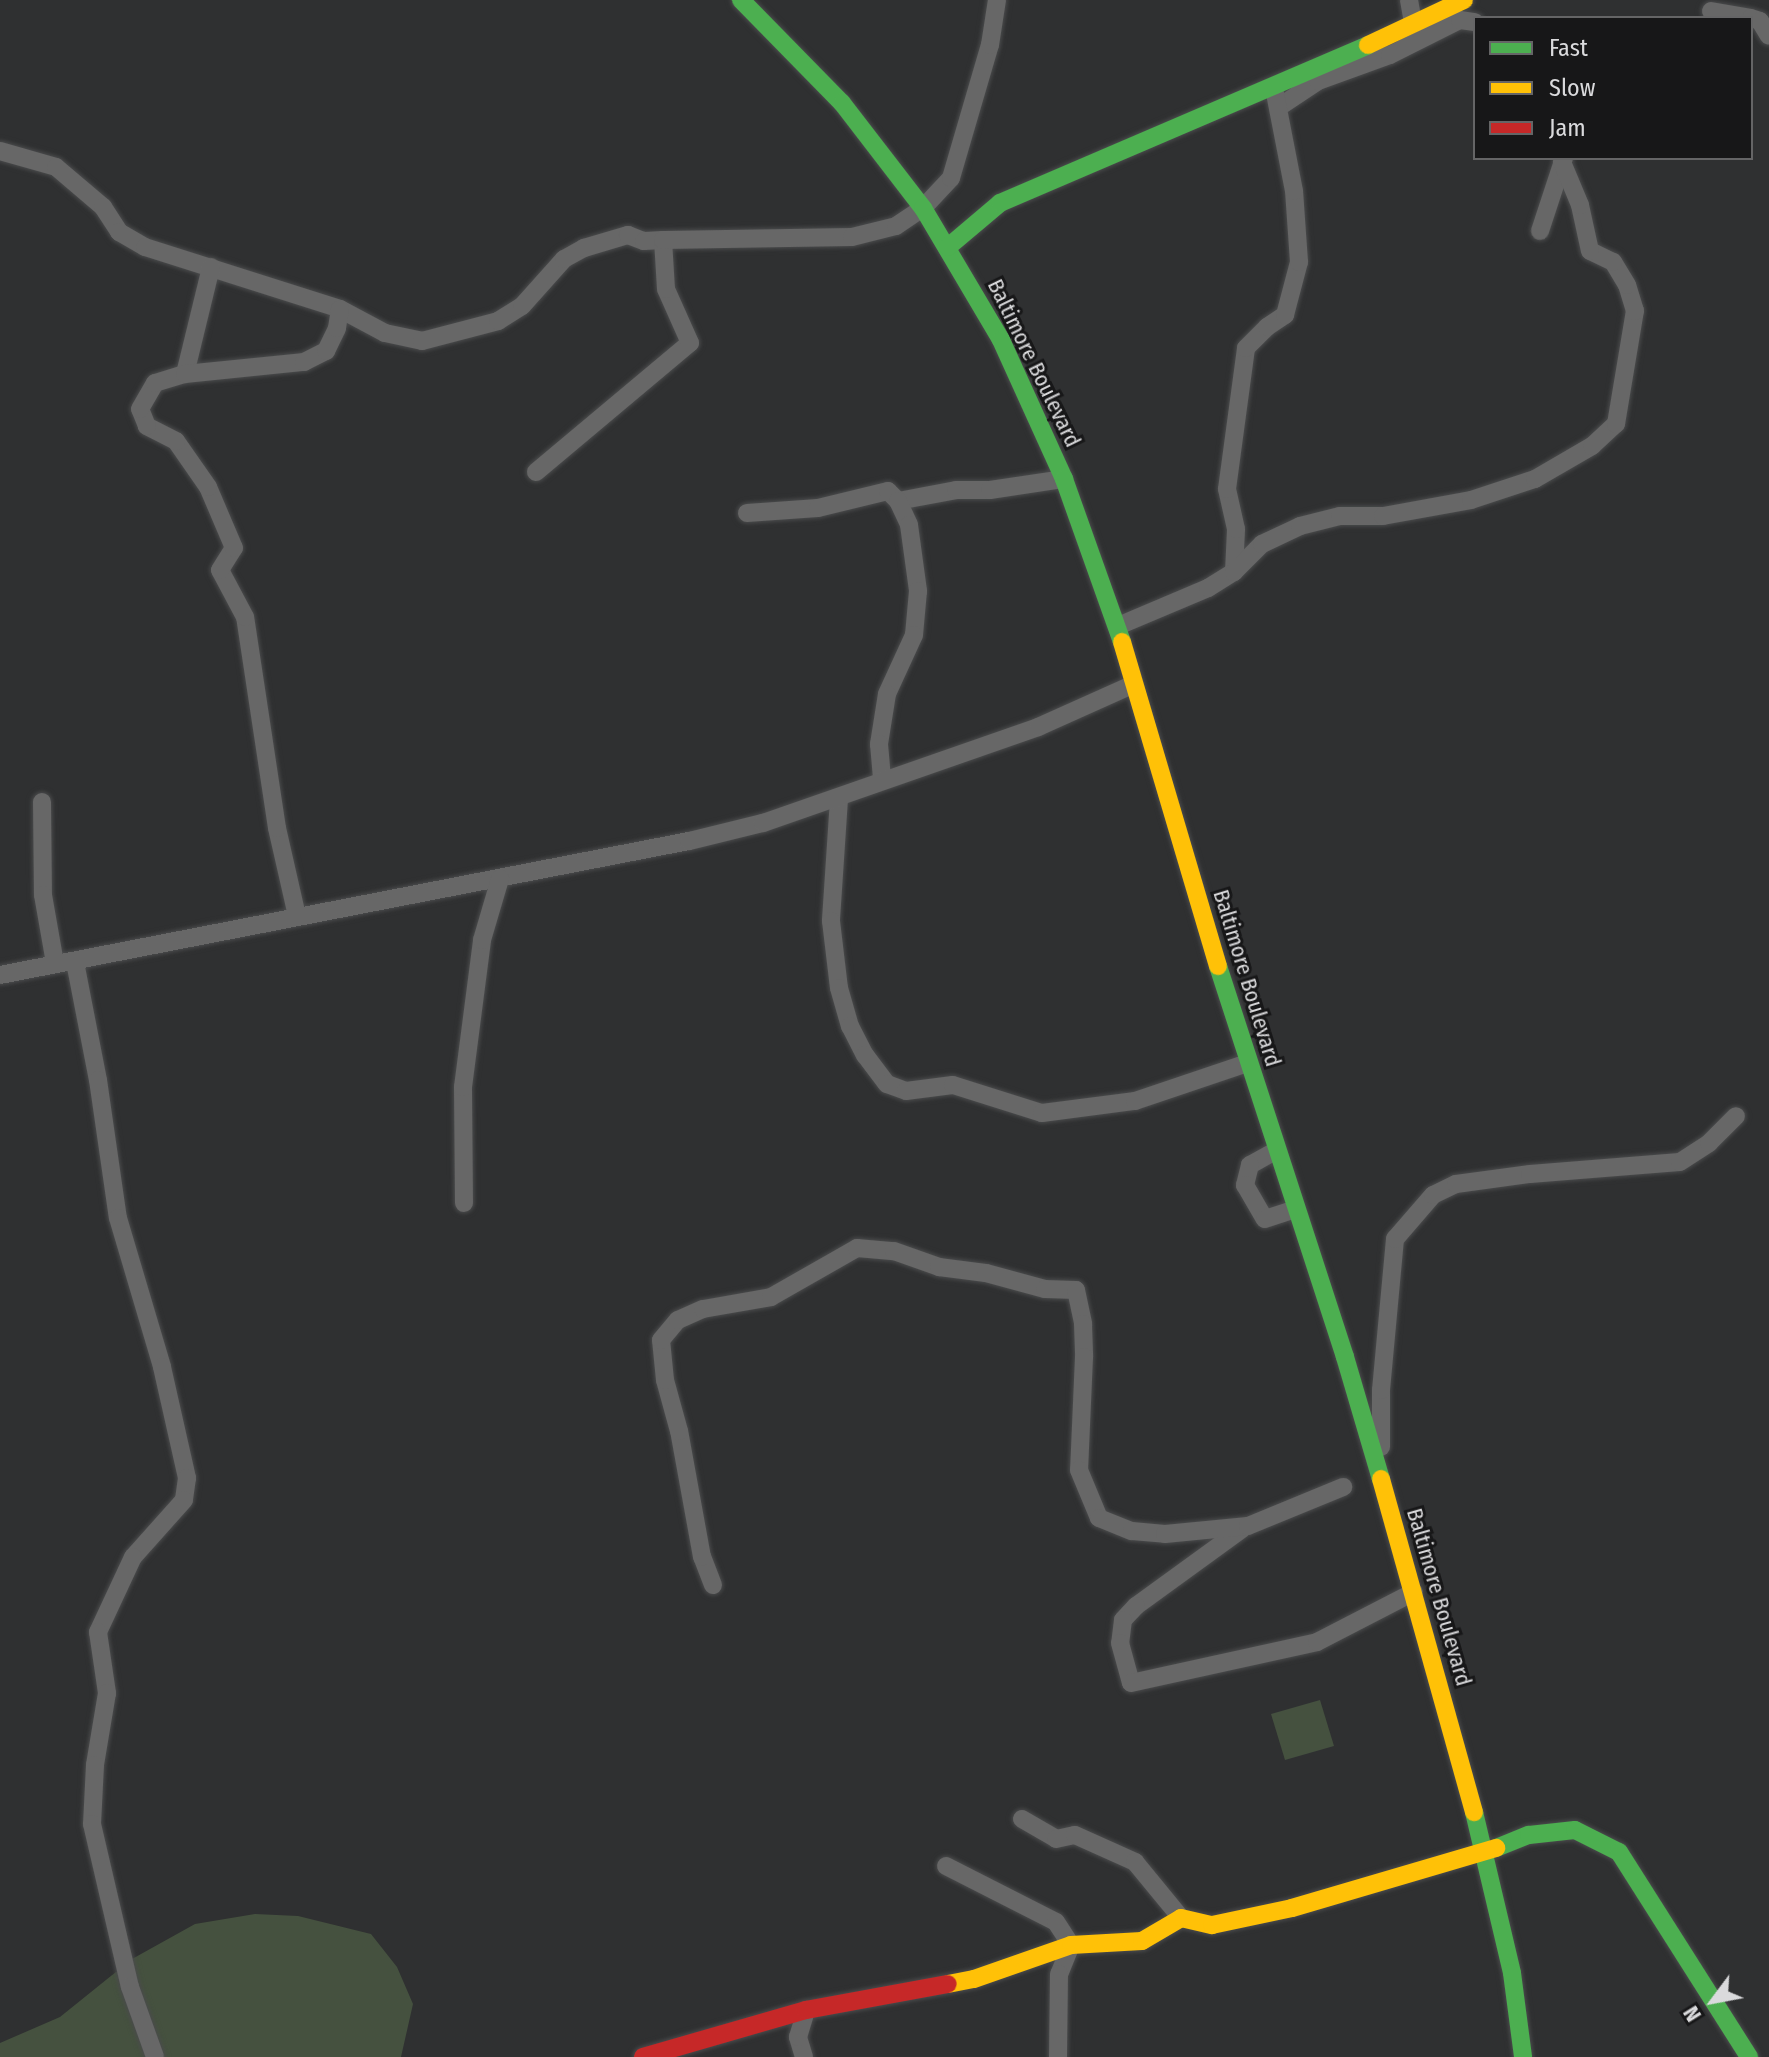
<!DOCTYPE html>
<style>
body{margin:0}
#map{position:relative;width:1769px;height:2057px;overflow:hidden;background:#2f3031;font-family:"Fira Sans Condensed",sans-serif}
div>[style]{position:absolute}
.green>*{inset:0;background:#45513f}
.roads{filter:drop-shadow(0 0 2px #4a4b4c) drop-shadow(0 0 2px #4a4b4c)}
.street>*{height:18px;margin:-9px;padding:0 9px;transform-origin:9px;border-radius:9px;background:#676767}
.fast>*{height:18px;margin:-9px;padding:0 9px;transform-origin:9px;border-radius:9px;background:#4caf50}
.slow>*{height:18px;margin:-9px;padding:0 9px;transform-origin:9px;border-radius:9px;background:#ffc107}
.jam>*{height:18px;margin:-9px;padding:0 9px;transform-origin:9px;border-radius:9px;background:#c62828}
span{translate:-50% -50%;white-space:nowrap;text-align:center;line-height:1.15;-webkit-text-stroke:6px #171718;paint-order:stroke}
.street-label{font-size:22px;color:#dadadc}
.legend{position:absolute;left:1473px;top:16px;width:280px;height:144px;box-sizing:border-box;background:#171718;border:2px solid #656566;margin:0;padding:10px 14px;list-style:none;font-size:24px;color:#dadadc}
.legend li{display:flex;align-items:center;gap:16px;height:40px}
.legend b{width:40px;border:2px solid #656566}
.north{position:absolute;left:1673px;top:1961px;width:80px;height:80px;-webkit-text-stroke:6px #171718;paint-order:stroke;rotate:238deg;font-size:22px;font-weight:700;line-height:32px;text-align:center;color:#dadadc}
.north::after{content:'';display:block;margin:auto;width:28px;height:36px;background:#dadadc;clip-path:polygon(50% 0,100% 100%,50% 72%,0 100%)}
</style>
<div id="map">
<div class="green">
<i style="clip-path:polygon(1320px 1700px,1334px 1746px,1285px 1760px,1271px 1714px)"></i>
<i style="clip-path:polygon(255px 1914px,298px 1916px,371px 1934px,397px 1967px,413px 2004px,401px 2057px,0 2057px,0 2043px,60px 2017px,132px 1959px,195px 1924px)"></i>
</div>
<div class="roads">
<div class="street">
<i style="left:1409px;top:0;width:22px;rotate:80deg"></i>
<i style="left:1711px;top:11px;width:40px;rotate:10deg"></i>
<i style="left:1751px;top:18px;width:9px;rotate:18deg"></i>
<i style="left:1760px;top:21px;width:17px;rotate:59deg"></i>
<i style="left:1279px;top:107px;width:47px;rotate:-33.7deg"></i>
<i style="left:1318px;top:81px;width:77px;rotate:-19.9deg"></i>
<i style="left:1390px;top:55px;width:78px;rotate:-26.6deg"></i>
<i style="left:1460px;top:20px;width:15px;rotate:8deg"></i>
<i style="left:0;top:151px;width:58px;rotate:15.9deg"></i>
<i style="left:56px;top:167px;width:62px;rotate:40.4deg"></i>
<i style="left:103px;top:207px;width:30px;rotate:57deg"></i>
<i style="left:119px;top:232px;width:30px;rotate:30deg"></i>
<i style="left:145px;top:247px;width:205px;rotate:17.6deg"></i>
<i style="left:340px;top:309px;width:51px;rotate:28.1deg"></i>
<i style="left:385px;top:333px;width:38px;rotate:12deg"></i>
<i style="left:422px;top:341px;width:79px;rotate:-14.7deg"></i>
<i style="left:498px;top:321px;width:28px;rotate:-32deg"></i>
<i style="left:522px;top:306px;width:63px;rotate:-48.2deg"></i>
<i style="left:564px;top:259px;width:23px;rotate:-29deg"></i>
<i style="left:584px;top:248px;width:46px;rotate:-16.5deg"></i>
<i style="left:628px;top:235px;width:17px;rotate:21deg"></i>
<i style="left:644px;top:241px;width:19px;rotate:-3deg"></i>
<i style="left:1540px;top:231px;width:77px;rotate:-71.8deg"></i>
<i style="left:185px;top:374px;width:110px;rotate:-76.3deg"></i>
<i style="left:536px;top:472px;width:201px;rotate:-40deg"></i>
<i style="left:690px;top:343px;width:59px;rotate:-114deg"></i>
<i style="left:666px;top:289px;width:49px;rotate:-93.5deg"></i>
<i style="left:663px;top:240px;width:189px;rotate:-0.9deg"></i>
<i style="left:852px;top:237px;width:45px;rotate:-14deg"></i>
<i style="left:896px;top:226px;width:32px;rotate:-34deg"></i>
<i style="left:923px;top:208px;width:41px;rotate:-47deg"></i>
<i style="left:951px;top:178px;width:139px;rotate:-73.7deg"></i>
<i style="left:990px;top:45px;width:46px;rotate:-81.2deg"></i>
<i style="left:898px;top:501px;width:59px;rotate:-10.7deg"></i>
<i style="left:956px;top:490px;width:34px"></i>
<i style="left:990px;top:490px;width:75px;rotate:-8.5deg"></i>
<i style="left:747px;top:513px;width:71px;rotate:-4deg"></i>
<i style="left:818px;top:508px;width:72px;rotate:-13.7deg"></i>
<i style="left:888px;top:491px;width:14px;rotate:45deg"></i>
<i style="left:898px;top:501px;width:26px;rotate:65deg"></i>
<i style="left:909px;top:525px;width:67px;rotate:82.2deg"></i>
<i style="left:918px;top:591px;width:44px;rotate:95.2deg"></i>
<i style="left:914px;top:635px;width:65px;rotate:114.6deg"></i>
<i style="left:887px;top:694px;width:51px;rotate:99.1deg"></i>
<i style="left:879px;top:744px;width:35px;rotate:85deg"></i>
<i style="left:1234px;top:572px;width:43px;rotate:-87.3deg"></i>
<i style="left:1236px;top:529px;width:41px;rotate:-102.7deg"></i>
<i style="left:1227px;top:489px;width:142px;rotate:-82.3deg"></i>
<i style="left:1246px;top:348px;width:30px;rotate:-45deg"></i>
<i style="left:1267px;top:327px;width:22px;rotate:-34deg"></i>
<i style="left:1285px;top:315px;width:55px;rotate:-75.2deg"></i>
<i style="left:1299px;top:262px;width:71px;rotate:-94deg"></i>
<i style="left:1294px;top:191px;width:105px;rotate:-101deg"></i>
<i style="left:1118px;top:626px;width:98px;rotate:-22.9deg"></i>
<i style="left:1208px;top:588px;width:31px;rotate:-32deg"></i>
<i style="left:1234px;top:572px;width:40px;rotate:-45deg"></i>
<i style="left:1262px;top:544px;width:42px;rotate:-25.3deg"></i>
<i style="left:1300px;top:526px;width:41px;rotate:-14deg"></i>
<i style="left:1340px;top:516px;width:43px"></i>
<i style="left:1383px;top:516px;width:89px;rotate:-10.3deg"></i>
<i style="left:1471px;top:500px;width:67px;rotate:-18.2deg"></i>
<i style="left:1535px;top:479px;width:66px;rotate:-30.1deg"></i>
<i style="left:1592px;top:446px;width:33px;rotate:-43deg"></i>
<i style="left:1616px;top:424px;width:115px;rotate:-80.5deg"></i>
<i style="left:1635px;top:311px;width:27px;rotate:-107deg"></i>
<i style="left:1627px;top:285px;width:27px;rotate:-121deg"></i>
<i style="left:1613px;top:262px;width:25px;rotate:-154deg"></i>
<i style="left:1590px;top:251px;width:47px;rotate:-102.3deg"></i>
<i style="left:1580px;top:205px;width:47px;rotate:-112.7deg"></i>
<i style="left:839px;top:799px;width:122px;rotate:93.8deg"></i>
<i style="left:831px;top:921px;width:67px;rotate:83.2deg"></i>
<i style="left:839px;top:988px;width:40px;rotate:74deg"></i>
<i style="left:850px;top:1026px;width:33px;rotate:63deg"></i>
<i style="left:865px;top:1055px;width:36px;rotate:53deg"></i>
<i style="left:887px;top:1084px;width:20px;rotate:20deg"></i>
<i style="left:906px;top:1091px;width:47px;rotate:-7.3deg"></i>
<i style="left:953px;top:1085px;width:93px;rotate:17.5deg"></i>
<i style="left:1042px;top:1113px;width:94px;rotate:-7.4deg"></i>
<i style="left:1135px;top:1101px;width:118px;rotate:-18.7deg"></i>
<i style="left:42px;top:802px;width:93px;rotate:89.4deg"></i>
<i style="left:43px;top:895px;width:69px;rotate:80deg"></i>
<i style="left:297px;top:916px;width:90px;rotate:-102.8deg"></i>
<i style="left:277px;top:828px;width:213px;rotate:-98.6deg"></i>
<i style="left:245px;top:617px;width:53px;rotate:-118deg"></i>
<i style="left:220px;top:570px;width:26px;rotate:-58deg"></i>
<i style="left:234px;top:548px;width:66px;rotate:-113.1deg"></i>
<i style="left:208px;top:487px;width:56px;rotate:-124.8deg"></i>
<i style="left:176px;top:441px;width:33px;rotate:-153deg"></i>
<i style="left:147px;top:426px;width:18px;rotate:-112deg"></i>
<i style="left:140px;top:409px;width:30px;rotate:-60deg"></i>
<i style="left:155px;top:383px;width:31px;rotate:-17deg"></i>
<i style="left:185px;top:374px;width:120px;rotate:-5.8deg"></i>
<i style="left:304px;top:362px;width:25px;rotate:-27deg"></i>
<i style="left:326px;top:351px;width:25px;rotate:-64deg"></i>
<i style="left:337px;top:328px;width:19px;rotate:-81deg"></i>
<i style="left:75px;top:962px;width:120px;rotate:79deg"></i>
<i style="left:98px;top:1080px;width:139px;rotate:81.8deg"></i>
<i style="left:118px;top:1218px;width:155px;rotate:73.5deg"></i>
<i style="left:162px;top:1367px;width:114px;rotate:77.3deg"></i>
<i style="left:187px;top:1478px;width:22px;rotate:98deg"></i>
<i style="left:184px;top:1500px;width:76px;rotate:131.8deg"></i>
<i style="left:133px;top:1557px;width:83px;rotate:115deg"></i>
<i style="left:98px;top:1632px;width:62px;rotate:81.6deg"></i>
<i style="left:107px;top:1693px;width:73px;rotate:99.5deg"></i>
<i style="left:95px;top:1765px;width:59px;rotate:92.9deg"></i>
<i style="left:92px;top:1824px;width:167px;rotate:76.9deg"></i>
<i style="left:130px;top:1987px;width:74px;rotate:70.3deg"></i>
<i style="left:0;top:975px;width:702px;rotate:-11.01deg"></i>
<i style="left:689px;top:841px;width:76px;rotate:-13.7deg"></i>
<i style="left:763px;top:823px;width:291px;rotate:-19.2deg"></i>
<i style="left:1038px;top:727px;width:103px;rotate:-24.1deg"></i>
<i style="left:1277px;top:1150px;width:31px;rotate:151deg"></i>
<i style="left:1250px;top:1165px;width:21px;rotate:104deg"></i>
<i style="left:1245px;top:1185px;width:39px;rotate:60deg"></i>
<i style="left:1265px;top:1219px;width:33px;rotate:-18deg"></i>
<i style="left:464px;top:1203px;width:116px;rotate:-90.5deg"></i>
<i style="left:463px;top:1087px;width:148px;rotate:-82.6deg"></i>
<i style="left:482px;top:940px;width:64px;rotate:-73.6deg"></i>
<i style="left:1381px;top:1447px;width:57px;rotate:-90deg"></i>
<i style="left:1381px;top:1390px;width:152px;rotate:-84.7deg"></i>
<i style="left:1395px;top:1239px;width:58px;rotate:-49.2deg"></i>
<i style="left:1433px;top:1195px;width:25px;rotate:-26deg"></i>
<i style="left:1456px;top:1184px;width:75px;rotate:-7.7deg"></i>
<i style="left:1530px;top:1174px;width:150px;rotate:-4.6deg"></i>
<i style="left:1680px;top:1162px;width:35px;rotate:-33deg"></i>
<i style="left:1709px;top:1143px;width:38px;rotate:-45deg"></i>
<i style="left:1242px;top:1529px;width:131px;rotate:144deg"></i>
<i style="left:1136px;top:1606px;width:19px;rotate:133deg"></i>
<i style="left:1123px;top:1620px;width:23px;rotate:97deg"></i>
<i style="left:1120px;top:1643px;width:41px;rotate:74.6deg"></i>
<i style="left:1131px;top:1683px;width:190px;rotate:-12.4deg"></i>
<i style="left:1317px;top:1642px;width:109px;rotate:-27.3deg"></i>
<i style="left:713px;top:1585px;width:30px;rotate:-111deg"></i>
<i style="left:702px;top:1557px;width:128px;rotate:-100.3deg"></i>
<i style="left:679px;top:1431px;width:53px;rotate:-105.4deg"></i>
<i style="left:665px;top:1380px;width:40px;rotate:-95.7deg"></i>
<i style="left:661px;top:1340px;width:26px;rotate:-50deg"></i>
<i style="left:678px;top:1320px;width:27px;rotate:-24deg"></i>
<i style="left:703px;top:1309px;width:69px;rotate:-10deg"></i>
<i style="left:771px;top:1297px;width:99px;rotate:-29.7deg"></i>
<i style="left:857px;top:1248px;width:37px;rotate:5deg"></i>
<i style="left:894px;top:1251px;width:48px;rotate:19.6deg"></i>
<i style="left:939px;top:1267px;width:47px;rotate:7.3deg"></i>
<i style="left:986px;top:1273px;width:61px;rotate:15.2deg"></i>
<i style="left:1045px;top:1289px;width:31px;rotate:2deg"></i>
<i style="left:1076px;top:1290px;width:35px;rotate:78deg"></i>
<i style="left:1083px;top:1324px;width:33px;rotate:88deg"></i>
<i style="left:1084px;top:1357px;width:113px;rotate:92.5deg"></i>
<i style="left:1079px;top:1470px;width:52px;rotate:67.4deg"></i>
<i style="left:1099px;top:1518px;width:35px;rotate:22deg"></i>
<i style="left:1132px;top:1531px;width:33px;rotate:5deg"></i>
<i style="left:1165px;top:1534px;width:83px;rotate:-5.5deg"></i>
<i style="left:1248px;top:1526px;width:103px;rotate:-22.3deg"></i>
<i style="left:1022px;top:1819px;width:39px;rotate:30deg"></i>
<i style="left:1056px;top:1839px;width:19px;rotate:-12deg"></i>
<i style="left:1075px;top:1835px;width:66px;rotate:24.2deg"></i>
<i style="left:1135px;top:1862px;width:72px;rotate:50.6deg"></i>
<i style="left:946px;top:1866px;width:123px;rotate:27deg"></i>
<i style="left:1056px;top:1922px;width:27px;rotate:57deg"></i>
<i style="left:1071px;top:1945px;width:31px;rotate:112deg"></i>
<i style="left:1059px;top:1974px;width:83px;rotate:90.7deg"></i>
<i style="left:804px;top:2057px;width:21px;rotate:-107deg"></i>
<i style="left:798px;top:2037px;width:28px;rotate:-73deg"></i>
</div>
<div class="fast">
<i style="left:741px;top:0;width:144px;rotate:45.6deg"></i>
<i style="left:842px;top:103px;width:133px;rotate:52.4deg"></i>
<i style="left:923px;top:208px;width:153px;rotate:59.4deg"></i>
<i style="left:1001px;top:340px;width:153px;rotate:65.6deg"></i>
<i style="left:1064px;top:479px;width:173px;rotate:70.4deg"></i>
<i style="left:948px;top:247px;width:68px;rotate:-40.2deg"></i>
<i style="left:1000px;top:203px;width:400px;rotate:-23.2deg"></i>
<i style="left:1218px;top:966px;width:411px;rotate:72deg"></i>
<i style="left:1345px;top:1357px;width:127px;rotate:73.6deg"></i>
<i style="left:1474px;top:1812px;width:165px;rotate:76.7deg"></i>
<i style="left:1512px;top:1973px;width:85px;rotate:82.5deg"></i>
<i style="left:1496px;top:1848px;width:35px;rotate:-22deg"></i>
<i style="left:1529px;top:1835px;width:46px;rotate:-6.2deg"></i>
<i style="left:1575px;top:1830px;width:49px;rotate:26.6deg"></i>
<i style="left:1619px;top:1852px;width:243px;rotate:57.6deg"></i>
</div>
<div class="slow">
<i style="left:1368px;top:45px;width:106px;rotate:-25.1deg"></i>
<i style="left:1122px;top:642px;width:338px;rotate:73.5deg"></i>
<i style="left:1381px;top:1479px;width:346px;rotate:74.4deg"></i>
<i style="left:948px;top:1984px;width:26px;rotate:-11deg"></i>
<i style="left:974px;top:1979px;width:103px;rotate:-19.3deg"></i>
<i style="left:1071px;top:1945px;width:71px;rotate:-3.2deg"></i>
<i style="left:1142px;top:1941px;width:45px;rotate:-30.5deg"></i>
<i style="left:1181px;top:1918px;width:32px;rotate:13deg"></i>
<i style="left:1212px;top:1925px;width:82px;rotate:-12deg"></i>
<i style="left:1292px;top:1908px;width:213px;rotate:-16.4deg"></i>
</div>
<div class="jam">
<i style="left:643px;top:2057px;width:170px;rotate:-16.1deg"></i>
<i style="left:806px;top:2010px;width:144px;rotate:-10.4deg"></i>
</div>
</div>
<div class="street-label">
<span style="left:1034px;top:363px;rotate:64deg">Baltimore Boulevard</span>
<span style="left:1247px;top:978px;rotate:73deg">Baltimore Boulevard</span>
<span style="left:1439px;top:1597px;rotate:74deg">Baltimore Boulevard</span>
</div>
<ul class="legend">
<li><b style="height:10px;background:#4caf50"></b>Fast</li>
<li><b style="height:10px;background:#ffc107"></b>Slow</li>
<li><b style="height:10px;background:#c62828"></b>Jam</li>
</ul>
<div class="north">N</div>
</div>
